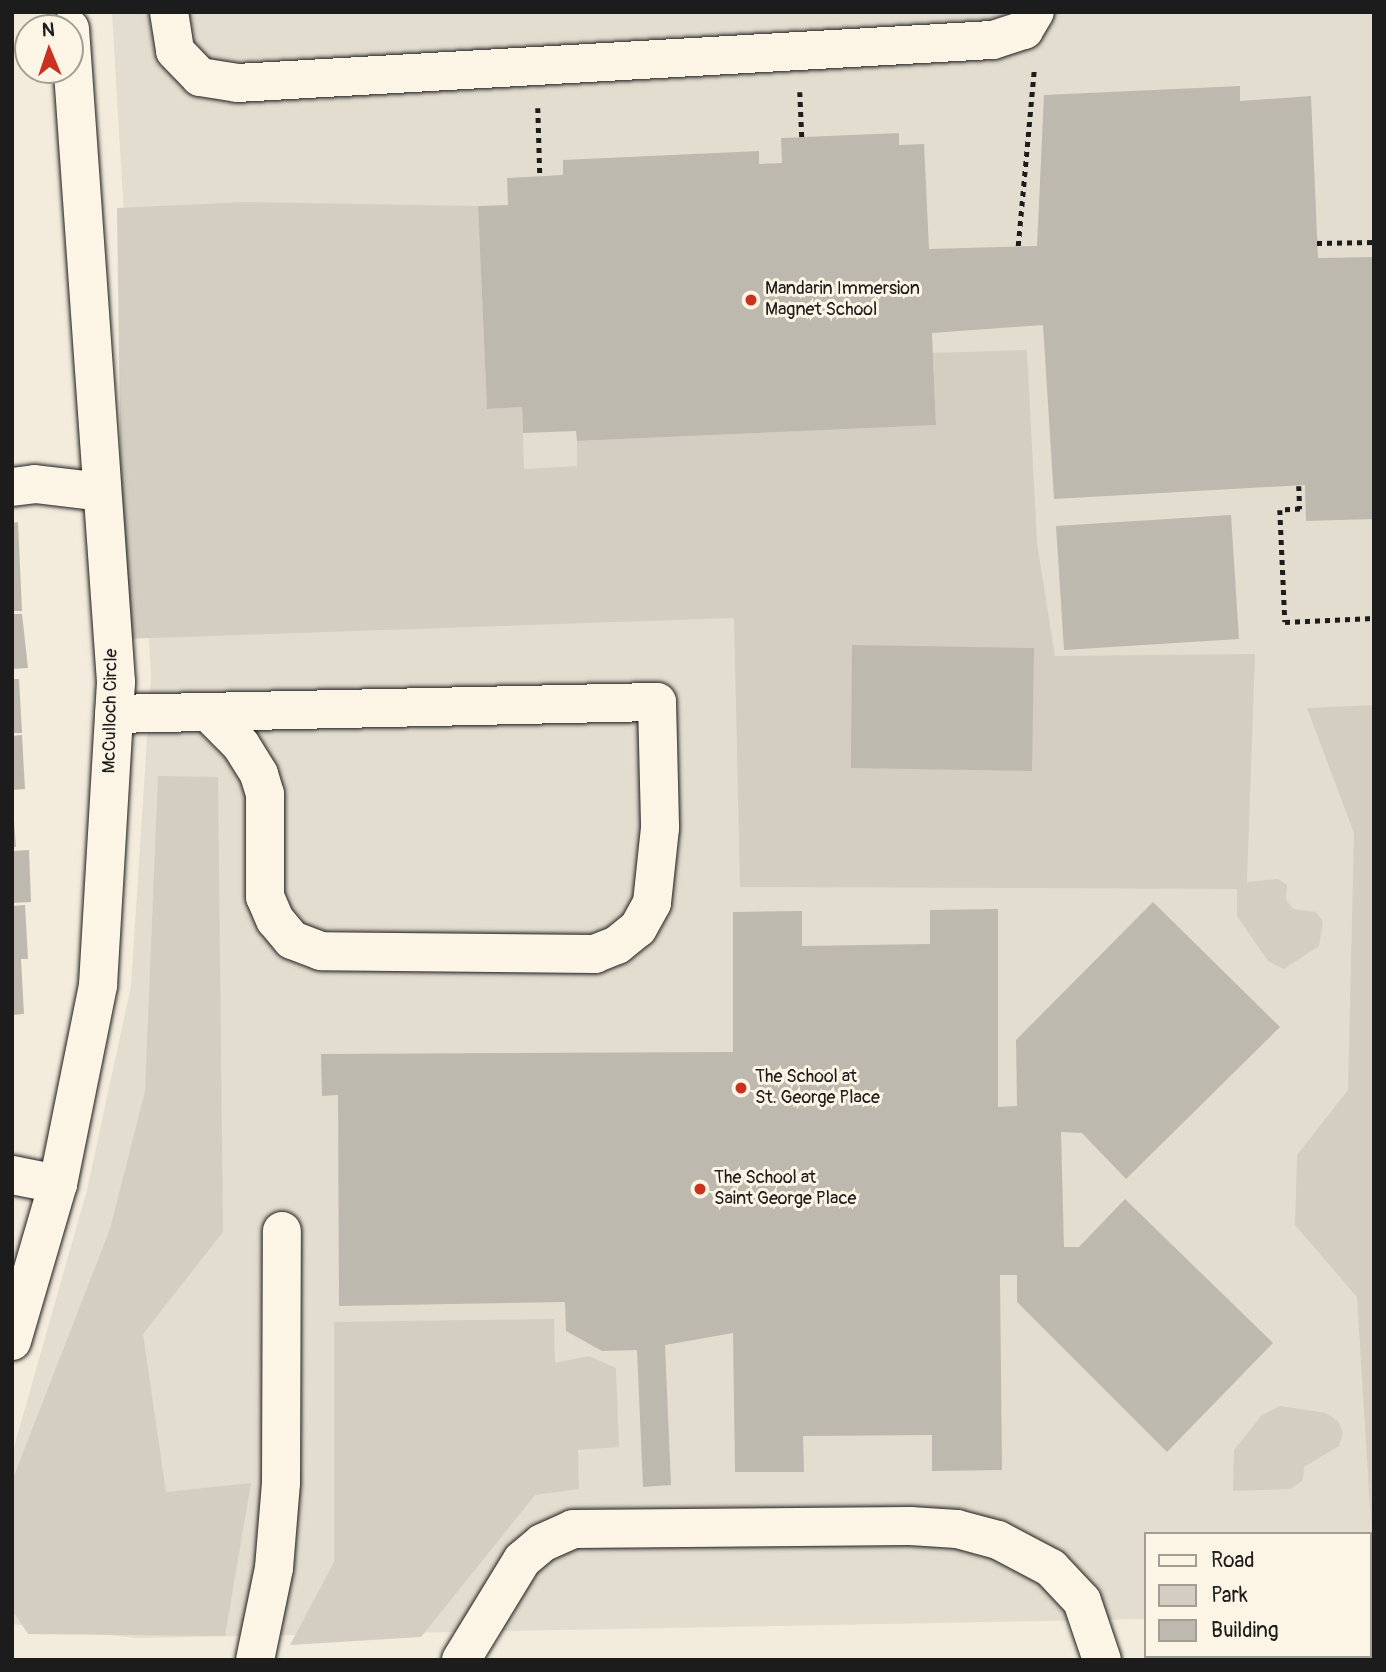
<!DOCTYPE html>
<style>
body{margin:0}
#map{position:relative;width:1386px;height:1672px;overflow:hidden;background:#f3ecdd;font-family:Pangolin,sans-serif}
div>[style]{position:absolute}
.built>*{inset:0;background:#e3ddcf}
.green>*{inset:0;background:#d3cec1}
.building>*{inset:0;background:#beb9ae}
.path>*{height:4.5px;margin-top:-2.25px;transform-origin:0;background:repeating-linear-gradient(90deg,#1c1c1c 0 5px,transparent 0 10px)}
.roads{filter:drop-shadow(0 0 2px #1c1c1c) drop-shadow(0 0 2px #1c1c1c)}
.minor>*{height:38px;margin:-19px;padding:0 19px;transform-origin:19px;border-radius:19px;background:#fcf5e5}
.dots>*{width:19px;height:19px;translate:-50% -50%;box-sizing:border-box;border:4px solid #fcf5e5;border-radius:50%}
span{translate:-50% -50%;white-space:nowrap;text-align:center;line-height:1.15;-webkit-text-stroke:6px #fcf5e5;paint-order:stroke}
.poi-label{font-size:18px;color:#1c1c1c}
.left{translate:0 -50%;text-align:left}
.street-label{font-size:18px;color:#1c1c1c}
.frame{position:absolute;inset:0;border:14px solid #1c1c1c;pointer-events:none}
.legend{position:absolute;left:1144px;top:1532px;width:228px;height:126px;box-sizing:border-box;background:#fcf5e5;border:2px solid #a29e95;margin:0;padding:9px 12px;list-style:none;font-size:21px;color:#1c1c1c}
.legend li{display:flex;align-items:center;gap:14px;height:35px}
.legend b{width:35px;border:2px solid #a29e95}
.north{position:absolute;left:14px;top:14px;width:70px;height:70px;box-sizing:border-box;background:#fcf5e5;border:2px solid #a29e95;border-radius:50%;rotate:358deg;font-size:19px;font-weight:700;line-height:28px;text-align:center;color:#1c1c1c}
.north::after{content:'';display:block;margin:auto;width:24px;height:32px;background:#c8321e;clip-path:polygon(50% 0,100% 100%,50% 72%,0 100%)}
</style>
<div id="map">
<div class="built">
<i style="clip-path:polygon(112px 12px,1374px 12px,1374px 1635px,1370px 1534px,1146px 1534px,1146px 1619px,136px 1638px,12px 1624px,12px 1454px,87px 1190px,131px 986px,151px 677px)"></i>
</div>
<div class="green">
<i style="clip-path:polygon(246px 202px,478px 206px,487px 409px,522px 407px,524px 469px,577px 466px,577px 441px,936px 425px,933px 353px,1027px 350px,1037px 543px,1055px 656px,1255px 654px,1247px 882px,1278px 879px,1287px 885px,1286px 900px,1293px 909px,1316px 912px,1323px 922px,1319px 946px,1284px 969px,1268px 961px,1237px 916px,1237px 889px,740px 887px,734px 618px,123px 639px,117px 208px)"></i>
<i style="clip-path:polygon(1374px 705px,1374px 1573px,1357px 1297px,1295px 1225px,1297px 1155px,1348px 1090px,1354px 833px,1307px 708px)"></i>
<i style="clip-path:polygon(158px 776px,218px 777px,223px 1232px,143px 1334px,166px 1492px,251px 1483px,225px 1636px,28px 1634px,12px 1610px,12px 1481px,110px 1229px,145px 1091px)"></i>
<i style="clip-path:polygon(554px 1319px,555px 1363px,589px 1356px,616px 1368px,619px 1447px,578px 1450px,579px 1489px,535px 1495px,421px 1637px,290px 1645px,334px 1562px,334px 1322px)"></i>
<i style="clip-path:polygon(1280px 1406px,1326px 1413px,1338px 1421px,1343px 1433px,1339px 1446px,1304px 1467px,1303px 1480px,1291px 1489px,1233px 1491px,1234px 1450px,1262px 1415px)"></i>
</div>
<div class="building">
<i style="clip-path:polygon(1240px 86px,1240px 101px,1311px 96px,1318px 258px,1374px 257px,1374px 519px,1306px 521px,1305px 485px,1054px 499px,1043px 325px,932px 333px,936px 425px,577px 441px,576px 431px,523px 433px,522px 407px,487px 409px,478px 206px,508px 205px,507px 178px,563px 175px,563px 160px,759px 151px,759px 164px,782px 163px,781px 138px,899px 133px,899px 145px,924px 144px,929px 249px,1037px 246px,1044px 95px)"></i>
<i style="clip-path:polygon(1231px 515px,1239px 639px,1064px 650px,1056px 526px)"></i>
<i style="clip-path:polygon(18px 522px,22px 611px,12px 611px,12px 523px)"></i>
<i style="clip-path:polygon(12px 614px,22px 614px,28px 668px,12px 669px)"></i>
<i style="clip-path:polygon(852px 645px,1034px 648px,1032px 771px,851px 768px)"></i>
<i style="clip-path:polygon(12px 679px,19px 679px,22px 733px,12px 733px)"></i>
<i style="clip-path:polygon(22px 735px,25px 789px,12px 790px,12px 736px)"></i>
<i style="clip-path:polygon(12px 821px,14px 821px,16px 847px,12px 847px)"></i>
<i style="clip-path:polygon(29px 850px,31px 902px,12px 903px,12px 851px)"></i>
<i style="clip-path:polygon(1153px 902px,1280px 1027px,1126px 1179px,1082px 1133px,1061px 1132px,1064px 1247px,1079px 1247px,1125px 1199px,1273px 1343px,1167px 1452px,1017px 1302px,1017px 1275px,1000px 1275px,1002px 1470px,932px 1471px,932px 1435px,803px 1436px,804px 1472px,735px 1472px,733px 1333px,665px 1345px,671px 1485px,643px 1487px,637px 1350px,602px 1351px,566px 1331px,565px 1302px,339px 1306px,338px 1095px,322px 1096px,321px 1054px,733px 1052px,733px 912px,802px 911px,802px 946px,930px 944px,930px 910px,998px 909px,998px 1107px,1017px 1106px,1016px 1040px)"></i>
<i style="clip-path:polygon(25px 905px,28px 959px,21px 959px,24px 1014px,12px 1015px,12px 906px)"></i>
</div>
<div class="path">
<i style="left:800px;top:92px;width:45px;rotate:87.5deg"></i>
<i style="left:538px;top:108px;width:69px;rotate:88.3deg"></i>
<i style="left:1317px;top:243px;width:57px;rotate:-1deg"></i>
<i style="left:1018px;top:246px;width:178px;rotate:-84.8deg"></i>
<i style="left:1299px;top:486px;width:23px;rotate:88deg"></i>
<i style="left:1300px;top:509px;width:20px;rotate:177deg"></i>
<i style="left:1280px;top:510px;width:112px;rotate:87.4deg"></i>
<i style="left:1285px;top:622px;width:89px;rotate:-2.6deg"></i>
</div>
<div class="roads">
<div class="minor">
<i style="left:169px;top:12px;width:39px;rotate:81deg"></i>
<i style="left:175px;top:51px;width:36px;rotate:46deg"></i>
<i style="left:200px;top:77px;width:37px;rotate:9deg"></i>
<i style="left:237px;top:83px;width:757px;rotate:-3.26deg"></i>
<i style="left:993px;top:40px;width:33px;rotate:-18deg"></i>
<i style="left:1024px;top:30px;width:21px;rotate:-59deg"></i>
<i style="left:12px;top:487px;width:23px;rotate:-7deg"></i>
<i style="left:35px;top:484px;width:67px;rotate:6.8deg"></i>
<i style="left:114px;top:714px;width:543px;rotate:-1.27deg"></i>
<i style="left:657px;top:702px;width:126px;rotate:88.6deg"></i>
<i style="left:660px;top:828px;width:75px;rotate:96.1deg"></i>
<i style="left:652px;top:903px;width:29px;rotate:119deg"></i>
<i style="left:638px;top:928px;width:27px;rotate:141deg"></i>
<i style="left:617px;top:945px;width:24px;rotate:158deg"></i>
<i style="left:595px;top:954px;width:274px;rotate:-179.4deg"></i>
<i style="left:321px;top:951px;width:31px;rotate:-159deg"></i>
<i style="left:292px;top:940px;width:26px;rotate:-130deg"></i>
<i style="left:275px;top:920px;width:25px;rotate:-113deg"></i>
<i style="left:265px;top:897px;width:103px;rotate:-90deg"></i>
<i style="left:265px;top:794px;width:21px;rotate:-107deg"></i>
<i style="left:259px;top:774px;width:34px;rotate:-122deg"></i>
<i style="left:241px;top:745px;width:45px;rotate:-135deg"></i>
<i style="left:12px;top:1175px;width:47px;rotate:11.1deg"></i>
<i style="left:12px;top:1341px;width:164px;rotate:-73.7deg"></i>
<i style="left:58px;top:1184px;width:203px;rotate:-78.6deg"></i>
<i style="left:98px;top:985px;width:304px;rotate:-86.6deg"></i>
<i style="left:116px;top:682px;width:655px;rotate:-94.03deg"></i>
<i style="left:255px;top:1660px;width:94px;rotate:-78.3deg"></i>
<i style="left:274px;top:1568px;width:85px;rotate:-85.3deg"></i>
<i style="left:281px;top:1483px;width:252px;rotate:-89.8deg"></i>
<i style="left:461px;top:1660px;width:117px;rotate:-58.6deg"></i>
<i style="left:522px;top:1560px;width:26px;rotate:-40deg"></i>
<i style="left:542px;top:1543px;width:34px;rotate:-24deg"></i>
<i style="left:573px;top:1529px;width:337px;rotate:-0.5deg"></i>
<i style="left:910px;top:1526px;width:47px;rotate:3.7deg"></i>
<i style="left:957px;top:1529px;width:42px;rotate:15deg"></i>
<i style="left:998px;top:1540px;width:60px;rotate:27.8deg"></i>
<i style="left:1051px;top:1568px;width:45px;rotate:46.8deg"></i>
<i style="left:1082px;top:1601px;width:62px;rotate:71.3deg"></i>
</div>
</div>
<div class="dots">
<i style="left:751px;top:300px;background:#c8321e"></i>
<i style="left:741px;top:1088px;background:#c8321e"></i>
<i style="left:700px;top:1189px;background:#c8321e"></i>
</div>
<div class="poi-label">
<span class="left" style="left:765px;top:300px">Mandarin Immersion<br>Magnet School</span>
<span class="left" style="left:755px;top:1088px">The School at<br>St. George Place</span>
<span class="left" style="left:714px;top:1189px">The School at<br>Saint George Place</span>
</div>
<div class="street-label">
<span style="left:111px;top:711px;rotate:-89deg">McCulloch Circle</span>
</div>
<div class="frame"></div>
<ul class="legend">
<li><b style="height:9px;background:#fcf5e5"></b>Road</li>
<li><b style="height:19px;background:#d3cec1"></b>Park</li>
<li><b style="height:19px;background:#beb9ae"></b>Building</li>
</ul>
<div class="north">N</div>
</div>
